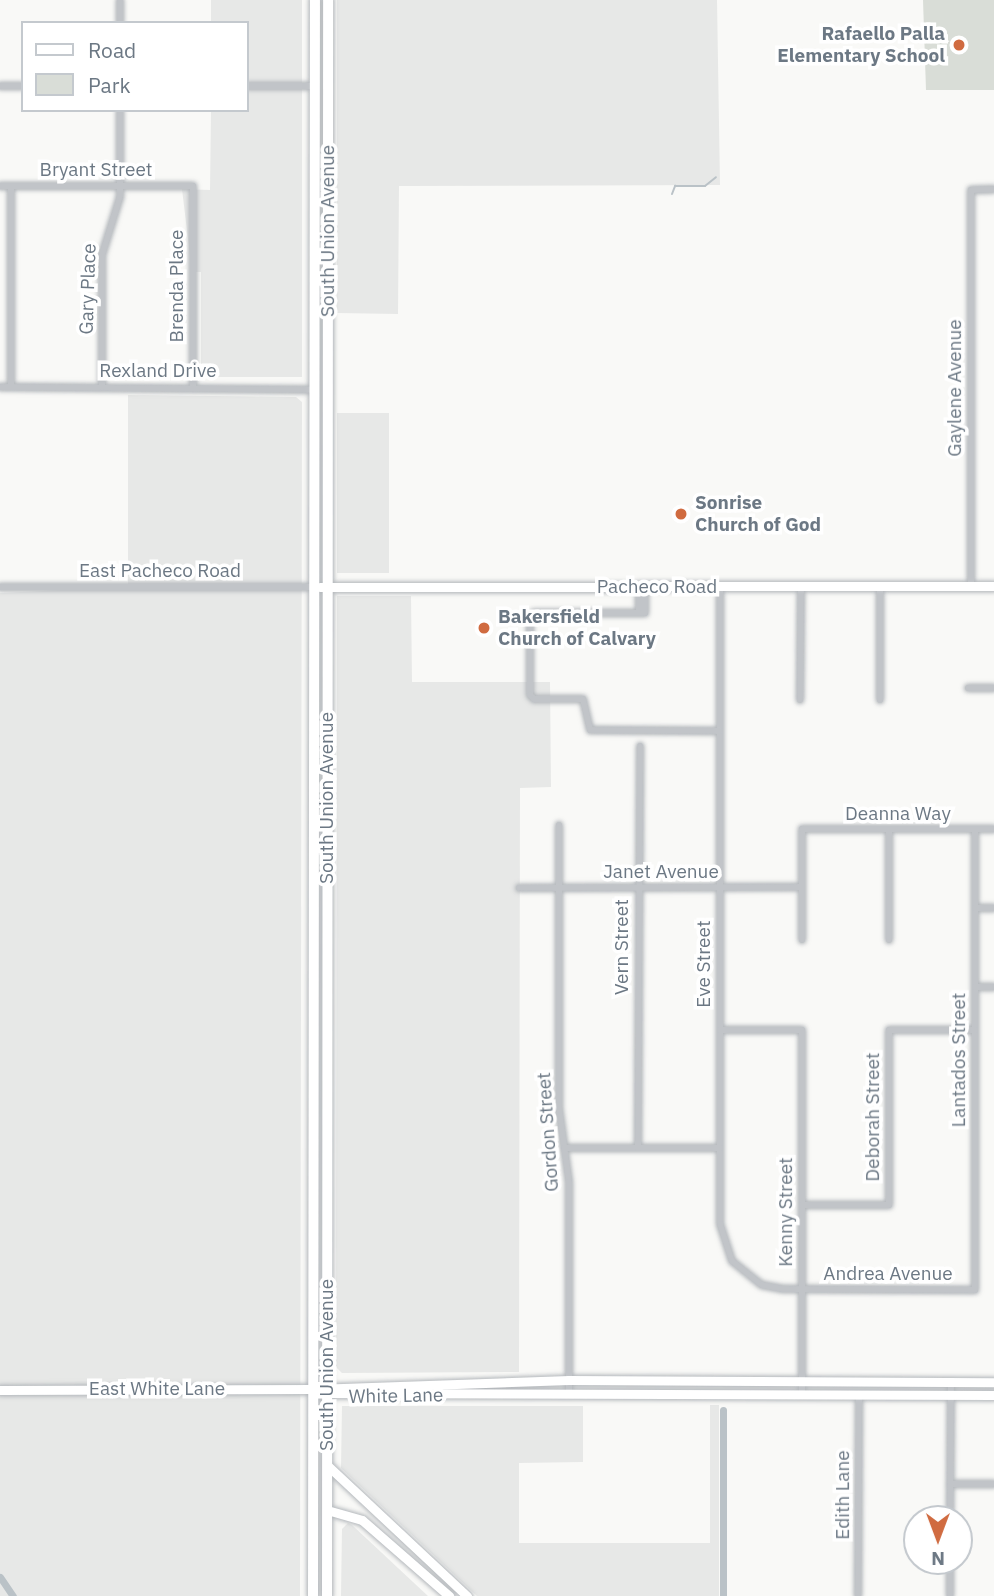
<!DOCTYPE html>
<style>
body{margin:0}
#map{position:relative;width:994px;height:1596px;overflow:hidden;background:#f9f9f7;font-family:"IBM Plex Sans",sans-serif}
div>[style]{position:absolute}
.built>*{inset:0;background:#e7e8e7}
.green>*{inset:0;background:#d9ddd7}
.stream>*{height:2px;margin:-1px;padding:0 1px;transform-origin:1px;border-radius:1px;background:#bac2c7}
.canal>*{height:7px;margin:-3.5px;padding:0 3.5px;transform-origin:3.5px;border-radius:3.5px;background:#bac2c7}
.roads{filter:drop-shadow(0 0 2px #b4b8bc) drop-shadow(0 0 2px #b4b8bc)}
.street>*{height:6px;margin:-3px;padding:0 3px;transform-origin:3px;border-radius:3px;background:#c1c4c8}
.secondary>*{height:9px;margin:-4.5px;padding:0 4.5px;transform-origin:4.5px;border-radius:4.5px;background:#fff}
.primary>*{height:10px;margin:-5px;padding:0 5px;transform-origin:5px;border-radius:5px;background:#fff}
.dots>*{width:19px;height:19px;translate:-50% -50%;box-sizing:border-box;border:4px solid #fff;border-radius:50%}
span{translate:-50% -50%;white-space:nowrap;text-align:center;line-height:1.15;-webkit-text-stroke:7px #fff;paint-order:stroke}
.poi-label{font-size:19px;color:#6c7884;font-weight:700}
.right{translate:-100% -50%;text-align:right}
.left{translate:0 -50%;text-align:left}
.street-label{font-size:19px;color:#6c7884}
.legend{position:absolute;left:21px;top:21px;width:228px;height:91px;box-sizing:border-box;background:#fff;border:2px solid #c4c9ce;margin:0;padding:9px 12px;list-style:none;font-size:21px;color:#6c7884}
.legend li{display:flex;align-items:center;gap:14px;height:35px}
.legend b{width:35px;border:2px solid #c4c9ce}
.north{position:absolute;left:903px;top:1505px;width:70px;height:70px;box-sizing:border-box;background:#fff;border:2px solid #c4c9ce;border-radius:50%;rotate:180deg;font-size:19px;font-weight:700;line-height:28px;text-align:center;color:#6c7884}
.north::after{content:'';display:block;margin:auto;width:24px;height:32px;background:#d06b40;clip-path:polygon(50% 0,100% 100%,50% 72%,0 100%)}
</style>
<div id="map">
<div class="built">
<i style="clip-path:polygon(211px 0,302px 0,302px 377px,201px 377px,201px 272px,192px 272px,182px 189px,210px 190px,211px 110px,247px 110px,247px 23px,211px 23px)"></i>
<i style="clip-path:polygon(337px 0,717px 0,720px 185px,399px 186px,398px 314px,337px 313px)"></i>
<i style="clip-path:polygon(128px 395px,296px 397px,302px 402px,300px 1596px,0 1596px,0 593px,128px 587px)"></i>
<i style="clip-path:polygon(337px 413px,389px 413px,389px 573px,337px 573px)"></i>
<i style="clip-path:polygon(337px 596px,411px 596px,412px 682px,550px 682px,551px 787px,520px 788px,519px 1372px,342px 1373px,336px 1367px)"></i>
<i style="clip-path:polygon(710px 1405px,719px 1405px,719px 1596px,477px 1596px,341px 1468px,342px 1406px,583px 1406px,583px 1462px,519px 1463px,519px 1543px,710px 1543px)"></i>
<i style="clip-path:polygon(348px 1523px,352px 1525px,428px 1596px,341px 1596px,342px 1529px)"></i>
</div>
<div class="green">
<i style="clip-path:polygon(923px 0,994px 0,994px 90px,926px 90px)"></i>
</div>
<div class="stream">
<i style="left:672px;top:194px;width:9px;rotate:-69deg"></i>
<i style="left:675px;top:186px;width:30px"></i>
<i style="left:705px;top:186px;width:14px;rotate:-39deg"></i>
</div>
<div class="canal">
<i style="left:0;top:1577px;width:23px;rotate:56deg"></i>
<i style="left:723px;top:1596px;width:186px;rotate:-90deg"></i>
</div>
<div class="roads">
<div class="street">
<i style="left:120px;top:0;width:23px;rotate:90deg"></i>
<i style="left:0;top:86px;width:23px"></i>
<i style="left:247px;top:86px;width:69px"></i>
<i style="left:0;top:186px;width:193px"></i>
<i style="left:193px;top:186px;width:201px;rotate:90deg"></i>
<i style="left:0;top:387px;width:315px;rotate:0.5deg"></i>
<i style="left:11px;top:387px;width:201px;rotate:-90deg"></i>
<i style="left:102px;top:387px;width:132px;rotate:-90deg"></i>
<i style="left:102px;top:255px;width:61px;rotate:-72.8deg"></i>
<i style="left:120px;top:197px;width:87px;rotate:-90deg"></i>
<i style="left:971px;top:586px;width:396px;rotate:-90deg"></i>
<i style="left:971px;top:190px;width:23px;rotate:-2deg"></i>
<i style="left:0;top:587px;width:315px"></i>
<i style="left:639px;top:587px;width:26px;rotate:90deg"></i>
<i style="left:639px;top:613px;width:6px"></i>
<i style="left:645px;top:613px;width:26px;rotate:-90deg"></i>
<i style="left:720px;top:587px;width:637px;rotate:90deg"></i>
<i style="left:720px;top:1224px;width:39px;rotate:72deg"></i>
<i style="left:732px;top:1261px;width:38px;rotate:39deg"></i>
<i style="left:762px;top:1285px;width:20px;rotate:11deg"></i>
<i style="left:782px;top:1289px;width:193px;rotate:0.3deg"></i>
<i style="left:975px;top:1290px;width:461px;rotate:-90deg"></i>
<i style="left:639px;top:613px;width:105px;rotate:180deg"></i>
<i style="left:534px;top:613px;width:7px;rotate:124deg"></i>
<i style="left:530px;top:619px;width:76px;rotate:90deg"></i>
<i style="left:530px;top:695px;width:6px;rotate:45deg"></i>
<i style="left:534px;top:699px;width:49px"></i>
<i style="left:583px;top:699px;width:32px;rotate:77deg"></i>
<i style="left:590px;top:730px;width:130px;rotate:0.4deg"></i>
<i style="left:968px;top:688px;width:26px"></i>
<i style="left:800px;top:700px;width:114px;rotate:-89.5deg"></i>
<i style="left:880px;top:700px;width:114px;rotate:-90deg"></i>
<i style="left:559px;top:825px;width:283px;rotate:90deg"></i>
<i style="left:559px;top:1108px;width:75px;rotate:82.3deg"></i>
<i style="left:569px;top:1182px;width:212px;rotate:90deg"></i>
<i style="left:889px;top:829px;width:111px;rotate:90deg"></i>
<i style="left:519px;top:888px;width:283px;rotate:-0.2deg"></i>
<i style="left:975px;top:908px;width:19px"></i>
<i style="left:802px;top:940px;width:111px;rotate:-90deg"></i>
<i style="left:802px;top:829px;width:192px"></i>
<i style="left:975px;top:987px;width:19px"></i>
<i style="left:720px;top:1030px;width:82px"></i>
<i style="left:802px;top:1030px;width:364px;rotate:90deg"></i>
<i style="left:564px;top:1148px;width:156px"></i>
<i style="left:638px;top:1148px;width:402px;rotate:-89.7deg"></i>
<i style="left:802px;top:1205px;width:87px"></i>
<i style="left:889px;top:1205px;width:175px;rotate:-90deg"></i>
<i style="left:889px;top:1030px;width:86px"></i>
<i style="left:950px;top:1484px;width:44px"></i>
<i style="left:950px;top:1519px;width:136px;rotate:-89.6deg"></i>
<i style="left:858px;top:1596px;width:201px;rotate:-89.7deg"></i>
<i style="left:950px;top:1596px;width:35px;rotate:-90deg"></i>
</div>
<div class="secondary">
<i style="left:320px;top:587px;width:674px;rotate:-0.09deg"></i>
<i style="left:0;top:1390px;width:314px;rotate:-0.2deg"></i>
<i style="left:314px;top:1389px;width:255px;rotate:-2deg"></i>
<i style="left:569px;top:1380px;width:425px;rotate:0.3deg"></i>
<i style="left:321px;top:1393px;width:673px;rotate:0.17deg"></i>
<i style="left:327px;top:1465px;width:192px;rotate:43.1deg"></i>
<i style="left:327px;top:1510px;width:36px;rotate:16deg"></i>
<i style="left:362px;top:1520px;width:116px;rotate:41.1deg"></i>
</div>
<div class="primary">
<i style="left:313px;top:1596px;width:1596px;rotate:-89.93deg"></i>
<i style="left:327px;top:1596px;width:1596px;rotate:-89.96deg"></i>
</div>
</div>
<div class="dots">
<i style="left:959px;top:45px;background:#d06b40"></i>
<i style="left:681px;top:514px;background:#d06b40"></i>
<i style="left:484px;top:628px;background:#d06b40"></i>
</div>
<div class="poi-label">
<span class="right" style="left:945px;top:45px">Rafaello Palla<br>Elementary School</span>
<span class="left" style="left:695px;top:514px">Sonrise<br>Church of God</span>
<span class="left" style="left:498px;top:628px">Bakersfield<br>Church of Calvary</span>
</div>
<div class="street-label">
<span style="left:96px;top:170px">Bryant Street</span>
<span style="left:328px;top:231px;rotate:-90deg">South Union Avenue</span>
<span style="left:177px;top:286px;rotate:-90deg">Brenda Place</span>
<span style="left:88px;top:289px;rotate:-88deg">Gary Place</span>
<span style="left:158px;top:371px">Rexland Drive</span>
<span style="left:955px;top:388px;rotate:-90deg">Gaylene Avenue</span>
<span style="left:160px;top:571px">East Pacheco Road</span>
<span style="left:657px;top:587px">Pacheco Road</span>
<span style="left:327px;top:798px;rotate:-90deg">South Union Avenue</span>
<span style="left:898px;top:814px">Deanna Way</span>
<span style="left:661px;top:872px">Janet Avenue</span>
<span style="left:622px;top:947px;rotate:-90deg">Vern Street</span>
<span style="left:704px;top:964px;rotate:-90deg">Eve Street</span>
<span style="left:959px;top:1060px;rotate:-90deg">Lantados Street</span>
<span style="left:873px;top:1117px;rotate:-90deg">Deborah Street</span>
<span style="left:548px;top:1132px;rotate:-94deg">Gordon Street</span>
<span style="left:786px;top:1212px;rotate:-90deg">Kenny Street</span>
<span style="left:888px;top:1274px">Andrea Avenue</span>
<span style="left:327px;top:1365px;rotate:-90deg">South Union Avenue</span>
<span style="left:157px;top:1389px">East White Lane</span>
<span style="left:396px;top:1396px;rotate:-1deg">White Lane</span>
<span style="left:843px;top:1495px;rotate:-90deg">Edith Lane</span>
</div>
<ul class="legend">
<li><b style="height:9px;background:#fff"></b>Road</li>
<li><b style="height:19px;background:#d9ddd7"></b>Park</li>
</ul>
<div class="north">N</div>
</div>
